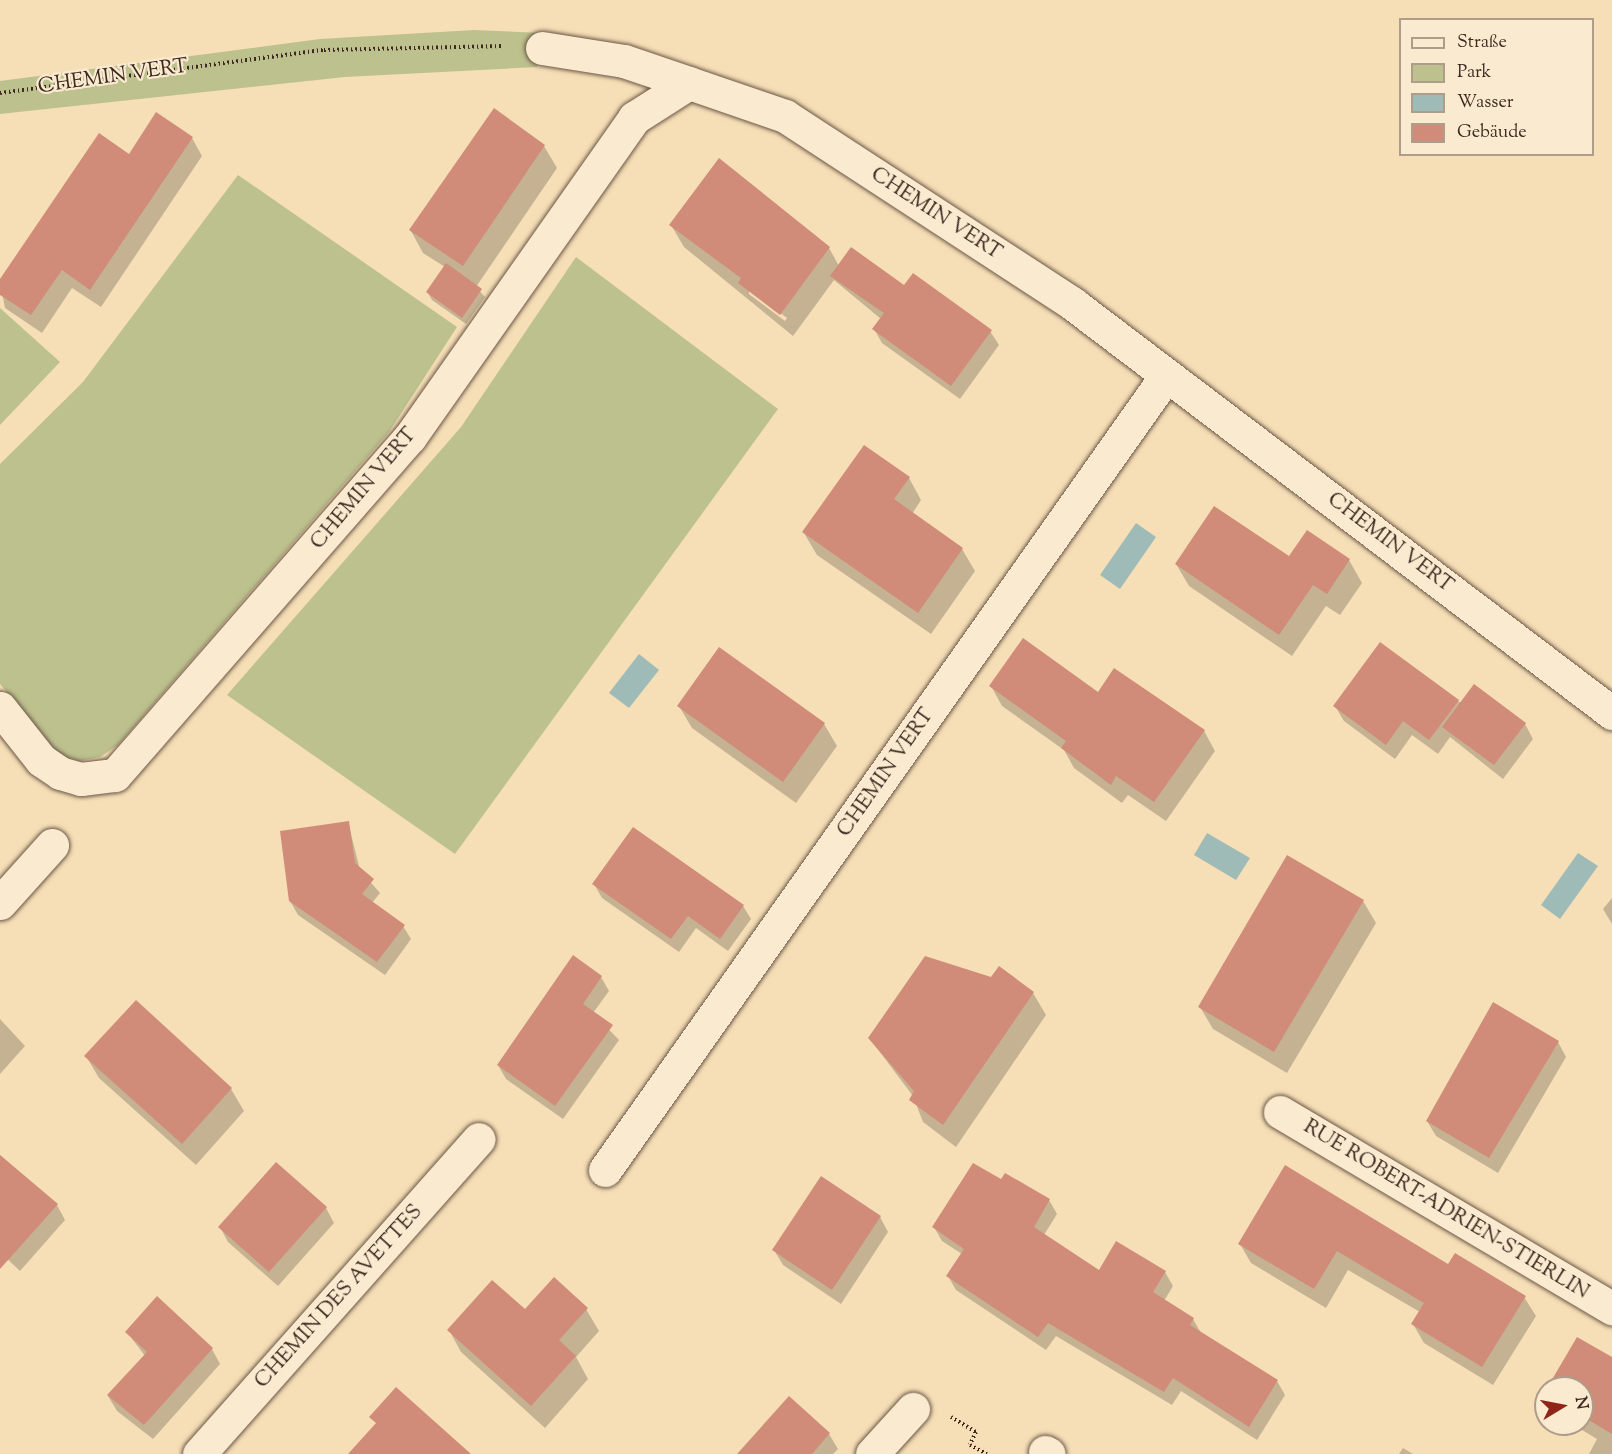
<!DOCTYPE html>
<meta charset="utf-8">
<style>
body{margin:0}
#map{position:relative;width:1612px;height:1454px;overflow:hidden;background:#f6dfb7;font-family:"Sorts Mill Goudy",serif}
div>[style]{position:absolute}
.green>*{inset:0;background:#bdc18e}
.water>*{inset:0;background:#9fbbb7}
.shadow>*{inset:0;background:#0003}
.building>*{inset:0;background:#d18b79}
.path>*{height:4px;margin-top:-2px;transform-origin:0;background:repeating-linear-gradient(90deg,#3e2a21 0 1.5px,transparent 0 4.5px)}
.roads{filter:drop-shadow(0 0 2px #6c5746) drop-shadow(0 0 2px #6c5746)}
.minor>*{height:33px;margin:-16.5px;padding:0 16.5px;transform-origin:16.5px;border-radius:16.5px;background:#f9ead0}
span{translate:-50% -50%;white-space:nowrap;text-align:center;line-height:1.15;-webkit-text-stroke:4.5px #f9ead0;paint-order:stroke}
.street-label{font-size:21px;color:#3e2a21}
.legend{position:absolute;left:1399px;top:18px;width:195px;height:138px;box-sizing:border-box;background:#f9ead0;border:2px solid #ae9d8a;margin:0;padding:8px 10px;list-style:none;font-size:18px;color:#3e2a21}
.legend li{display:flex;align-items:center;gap:12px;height:30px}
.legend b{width:30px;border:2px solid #ae9d8a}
.north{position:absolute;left:1534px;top:1376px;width:60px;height:60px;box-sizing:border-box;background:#f9ead0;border:2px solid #ae9d8a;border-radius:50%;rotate:80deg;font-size:16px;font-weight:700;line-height:24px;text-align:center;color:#3e2a21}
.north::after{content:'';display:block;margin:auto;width:21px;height:27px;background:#8f2418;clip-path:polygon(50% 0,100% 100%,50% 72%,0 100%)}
</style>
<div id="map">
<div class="green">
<i style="clip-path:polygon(474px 30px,543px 33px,537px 67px,345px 77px,0 114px,0 81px,320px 39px)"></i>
<i style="clip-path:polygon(238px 175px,457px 327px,389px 432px,118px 745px,100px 757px,79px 761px,59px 755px,0 684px,0 464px,83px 382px)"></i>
<i style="clip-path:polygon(576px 257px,778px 409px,455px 854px,227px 695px,461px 427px)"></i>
<i style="clip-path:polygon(0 308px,60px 362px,0 425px)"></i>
</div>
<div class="water">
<i style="clip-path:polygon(1136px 523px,1156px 537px,1120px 589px,1100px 575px)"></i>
<i style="clip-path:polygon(639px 654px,659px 670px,629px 708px,609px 693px)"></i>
<i style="clip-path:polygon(1207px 833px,1250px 858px,1236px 880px,1194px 855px)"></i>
<i style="clip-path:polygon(1578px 853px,1598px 866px,1560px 919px,1541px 905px)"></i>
</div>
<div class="shadow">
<i style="clip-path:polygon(192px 138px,202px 156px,101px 307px,72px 288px,42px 333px,5px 308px,0 282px,129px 156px)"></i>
<i style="clip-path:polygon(544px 146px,557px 168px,476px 287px,485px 297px,466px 324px,432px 300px,428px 293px,445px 267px,423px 253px,411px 231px)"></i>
<i style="clip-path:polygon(evenodd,671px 225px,829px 248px,839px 266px,904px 287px,990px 331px,999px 345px,960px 399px,882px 343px,874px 329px,881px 319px,834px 280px,793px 336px,684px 247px,671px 225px,749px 290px,787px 318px,785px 321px,749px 294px,749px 290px)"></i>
<i style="clip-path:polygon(909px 478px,921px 500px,912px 514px,962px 549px,975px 571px,931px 634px,817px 555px,804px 533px)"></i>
<i style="clip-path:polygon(1290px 558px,1349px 560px,1362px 583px,1340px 615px,1326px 606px,1292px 656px,1189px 586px,1176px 564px)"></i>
<i style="clip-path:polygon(991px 686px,1099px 694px,1204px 731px,1215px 751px,1166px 821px,1128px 795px,1122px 803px,1074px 768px,1064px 750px,1002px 706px)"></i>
<i style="clip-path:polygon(1457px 701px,1525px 724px,1533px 739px,1503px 779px,1450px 737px,1438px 754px,1412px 735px,1395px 759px,1344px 721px,1335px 706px)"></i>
<i style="clip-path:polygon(679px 706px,824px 724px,837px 746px,796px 803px,692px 728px)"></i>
<i style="clip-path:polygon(348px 822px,360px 870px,380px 893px,372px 903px,403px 926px,411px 939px,385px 975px,298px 915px,290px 901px)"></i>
<i style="clip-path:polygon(594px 884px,743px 906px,751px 919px,728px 951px,696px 928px,679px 952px,602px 898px)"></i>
<i style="clip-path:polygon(1612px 898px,1612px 924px,1603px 909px)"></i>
<i style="clip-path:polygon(1363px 901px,1376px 923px,1287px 1073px,1213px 1029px,1200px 1007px)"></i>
<i style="clip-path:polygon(601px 977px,609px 991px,593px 1013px,619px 1040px,563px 1119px,506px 1079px,498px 1065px)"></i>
<i style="clip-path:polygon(1033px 993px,1046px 1015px,956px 1147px,923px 1122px,913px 1096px,870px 1039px)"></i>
<i style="clip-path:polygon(0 1019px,25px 1046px,0 1074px)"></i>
<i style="clip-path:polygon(1558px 1042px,1566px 1057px,1498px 1173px,1436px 1136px,1427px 1121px)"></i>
<i style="clip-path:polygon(86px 1056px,231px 1089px,244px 1111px,196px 1165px,99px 1078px)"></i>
<i style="clip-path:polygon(0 1155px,57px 1205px,65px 1220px,20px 1271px,0 1252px)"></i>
<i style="clip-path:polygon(1286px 1167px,1449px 1266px,1524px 1297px,1536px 1316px,1493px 1385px,1424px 1343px,1413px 1324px,1420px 1312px,1348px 1270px,1326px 1308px,1251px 1263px,1240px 1244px)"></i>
<i style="clip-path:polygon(1002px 1181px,1049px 1200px,1057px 1214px,1044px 1235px,1099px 1272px,1165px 1272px,1173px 1286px,1164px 1301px,1193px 1319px,1201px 1333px,1277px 1381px,1285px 1395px,1257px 1440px,1181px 1391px,1172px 1405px,1056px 1336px,1046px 1350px,956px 1290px,948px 1276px,962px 1254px,942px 1241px,934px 1227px)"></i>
<i style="clip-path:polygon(326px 1208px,334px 1223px,278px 1286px,228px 1242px,220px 1227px)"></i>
<i style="clip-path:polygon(880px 1217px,888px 1232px,841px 1304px,783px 1265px,774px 1250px)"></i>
<i style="clip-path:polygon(586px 1309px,599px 1331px,576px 1357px,588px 1379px,545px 1428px,461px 1352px,449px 1330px,525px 1311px)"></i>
<i style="clip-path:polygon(127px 1332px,212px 1349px,220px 1364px,153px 1439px,117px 1411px,108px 1396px,145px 1356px)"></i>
<i style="clip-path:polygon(1612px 1359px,1612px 1454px,1589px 1454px,1597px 1439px,1572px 1424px,1582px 1424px,1582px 1388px,1549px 1388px)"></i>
<i style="clip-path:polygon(829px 1434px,838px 1449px,833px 1454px,739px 1454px)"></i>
<i style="clip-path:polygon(1403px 1448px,1413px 1454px,1399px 1454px)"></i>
</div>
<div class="building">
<i style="clip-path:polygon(494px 108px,545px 145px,463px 266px,409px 230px)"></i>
<i style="clip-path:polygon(156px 112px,193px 137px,90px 290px,62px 270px,31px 315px,0 295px,0 279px,99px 133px,129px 154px)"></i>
<i style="clip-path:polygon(719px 158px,830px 247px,780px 315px,738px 283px,741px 278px,669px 225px)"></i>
<i style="clip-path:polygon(851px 247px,904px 285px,913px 273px,992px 330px,951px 386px,872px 329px,884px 313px,830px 276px)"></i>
<i style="clip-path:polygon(446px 263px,482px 289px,462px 318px,426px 292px)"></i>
<i style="clip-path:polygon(864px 445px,910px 477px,894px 499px,963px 548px,918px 613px,802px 532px)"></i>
<i style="clip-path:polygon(1214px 506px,1289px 556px,1307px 530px,1350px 559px,1327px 594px,1313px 585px,1279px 635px,1175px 564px)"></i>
<i style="clip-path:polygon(1023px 638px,1098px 692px,1114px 668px,1205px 730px,1154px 802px,1116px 776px,1111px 785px,1061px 748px,1066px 741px,989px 686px)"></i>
<i style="clip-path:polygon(1380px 642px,1459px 700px,1429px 740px,1403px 721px,1386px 745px,1333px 706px)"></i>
<i style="clip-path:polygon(719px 647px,825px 723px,783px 782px,677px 706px)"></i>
<i style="clip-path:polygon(1474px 684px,1526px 723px,1494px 765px,1442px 727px)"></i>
<i style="clip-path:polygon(349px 821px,355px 863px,374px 879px,362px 894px,405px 925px,377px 962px,289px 901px,280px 831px)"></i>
<i style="clip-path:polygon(633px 827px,744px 905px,720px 939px,688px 916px,671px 939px,592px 884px)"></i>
<i style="clip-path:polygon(1287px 855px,1364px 900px,1274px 1052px,1198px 1007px)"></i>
<i style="clip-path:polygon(573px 955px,602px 976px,583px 1004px,613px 1025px,555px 1106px,497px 1065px)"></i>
<i style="clip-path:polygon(925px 956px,991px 977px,999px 966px,1034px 992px,943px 1125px,909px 1100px,914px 1091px,868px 1038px)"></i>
<i style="clip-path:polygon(136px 1000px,232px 1088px,182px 1144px,84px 1056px)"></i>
<i style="clip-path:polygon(1493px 1002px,1559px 1041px,1489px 1158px,1426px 1121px)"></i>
<i style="clip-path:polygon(0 1155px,58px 1204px,0 1269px)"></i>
<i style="clip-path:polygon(276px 1162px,327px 1207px,269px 1272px,218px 1227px)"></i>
<i style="clip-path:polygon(973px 1163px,1001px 1179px,1005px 1173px,1050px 1199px,1034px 1227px,1099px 1270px,1116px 1241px,1166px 1271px,1153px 1292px,1194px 1318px,1190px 1325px,1278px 1380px,1249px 1427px,1173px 1378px,1164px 1392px,1048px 1323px,1038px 1337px,946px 1276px,964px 1249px,932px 1227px)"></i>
<i style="clip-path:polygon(1285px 1165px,1448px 1264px,1455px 1253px,1526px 1296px,1482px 1367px,1411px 1324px,1424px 1303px,1337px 1251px,1314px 1289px,1238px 1244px)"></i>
<i style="clip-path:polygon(821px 1176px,881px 1216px,832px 1290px,772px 1250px)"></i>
<i style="clip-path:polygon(554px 1277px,588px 1308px,559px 1340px,576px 1356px,531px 1406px,447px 1330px,492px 1280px,525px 1309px)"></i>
<i style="clip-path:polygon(157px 1296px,213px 1348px,144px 1425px,107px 1395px,147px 1352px,125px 1332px)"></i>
<i style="clip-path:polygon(1577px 1337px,1612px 1357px,1612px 1434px,1582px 1416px,1582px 1388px,1547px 1388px)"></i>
<i style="clip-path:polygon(396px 1387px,471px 1454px,348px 1454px,376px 1423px,369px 1417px)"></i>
<i style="clip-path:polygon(789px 1396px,830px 1433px,812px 1454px,737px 1454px)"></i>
</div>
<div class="path">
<i style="left:0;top:93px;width:327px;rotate:-7.6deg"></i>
<i style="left:324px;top:50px;width:179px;rotate:-1.3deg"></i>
<i style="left:951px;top:1417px;width:29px;rotate:31deg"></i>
<i style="left:976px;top:1432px;width:14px;rotate:115deg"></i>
<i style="left:970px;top:1445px;width:19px;rotate:28deg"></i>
</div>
<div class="roads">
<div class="minor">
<i style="left:542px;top:48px;width:83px;rotate:9deg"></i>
<i style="left:624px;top:61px;width:69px;rotate:18.7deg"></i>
<i style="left:0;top:708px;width:66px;rotate:51.7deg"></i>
<i style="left:41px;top:760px;width:23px;rotate:34deg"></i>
<i style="left:60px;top:773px;width:22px;rotate:16deg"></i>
<i style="left:81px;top:779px;width:34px;rotate:-7deg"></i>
<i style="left:115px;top:775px;width:449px;rotate:-48.9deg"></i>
<i style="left:410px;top:437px;width:390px;rotate:-54.9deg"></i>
<i style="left:634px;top:118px;width:65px;rotate:-32.5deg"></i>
<i style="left:689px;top:83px;width:102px;rotate:19deg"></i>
<i style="left:785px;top:116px;width:344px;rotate:33.1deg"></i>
<i style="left:1073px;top:304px;width:677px;rotate:37.19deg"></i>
<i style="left:0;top:903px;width:78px;rotate:-48.1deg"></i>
<i style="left:1280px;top:1112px;width:386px;rotate:30.6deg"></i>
<i style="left:605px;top:1170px;width:972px;rotate:-54.76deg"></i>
<i style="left:1045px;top:1452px;width:4px;rotate:27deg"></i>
<i style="left:199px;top:1454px;width:421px;rotate:-48.4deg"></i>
<i style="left:872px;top:1454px;width:61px;rotate:-47.7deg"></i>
</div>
</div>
<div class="street-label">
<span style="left:113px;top:77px;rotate:-8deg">CHEMIN VERT</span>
<span style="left:936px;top:214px;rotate:33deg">CHEMIN VERT</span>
<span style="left:364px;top:489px;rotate:-50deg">CHEMIN VERT</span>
<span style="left:1390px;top:543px;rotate:37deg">CHEMIN VERT</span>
<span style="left:886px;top:773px;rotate:-55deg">CHEMIN VERT</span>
<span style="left:1446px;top:1210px;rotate:31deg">RUE ROBERT-ADRIEN-STIERLIN</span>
<span style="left:339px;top:1297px;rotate:-48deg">CHEMIN DES AVETTES</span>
</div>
<ul class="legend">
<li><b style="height:8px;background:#f9ead0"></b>Straße</li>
<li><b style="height:16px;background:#bdc18e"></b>Park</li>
<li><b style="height:16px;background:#9fbbb7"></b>Wasser</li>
<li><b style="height:16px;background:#d18b79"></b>Gebäude</li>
</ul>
<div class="north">N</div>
</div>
